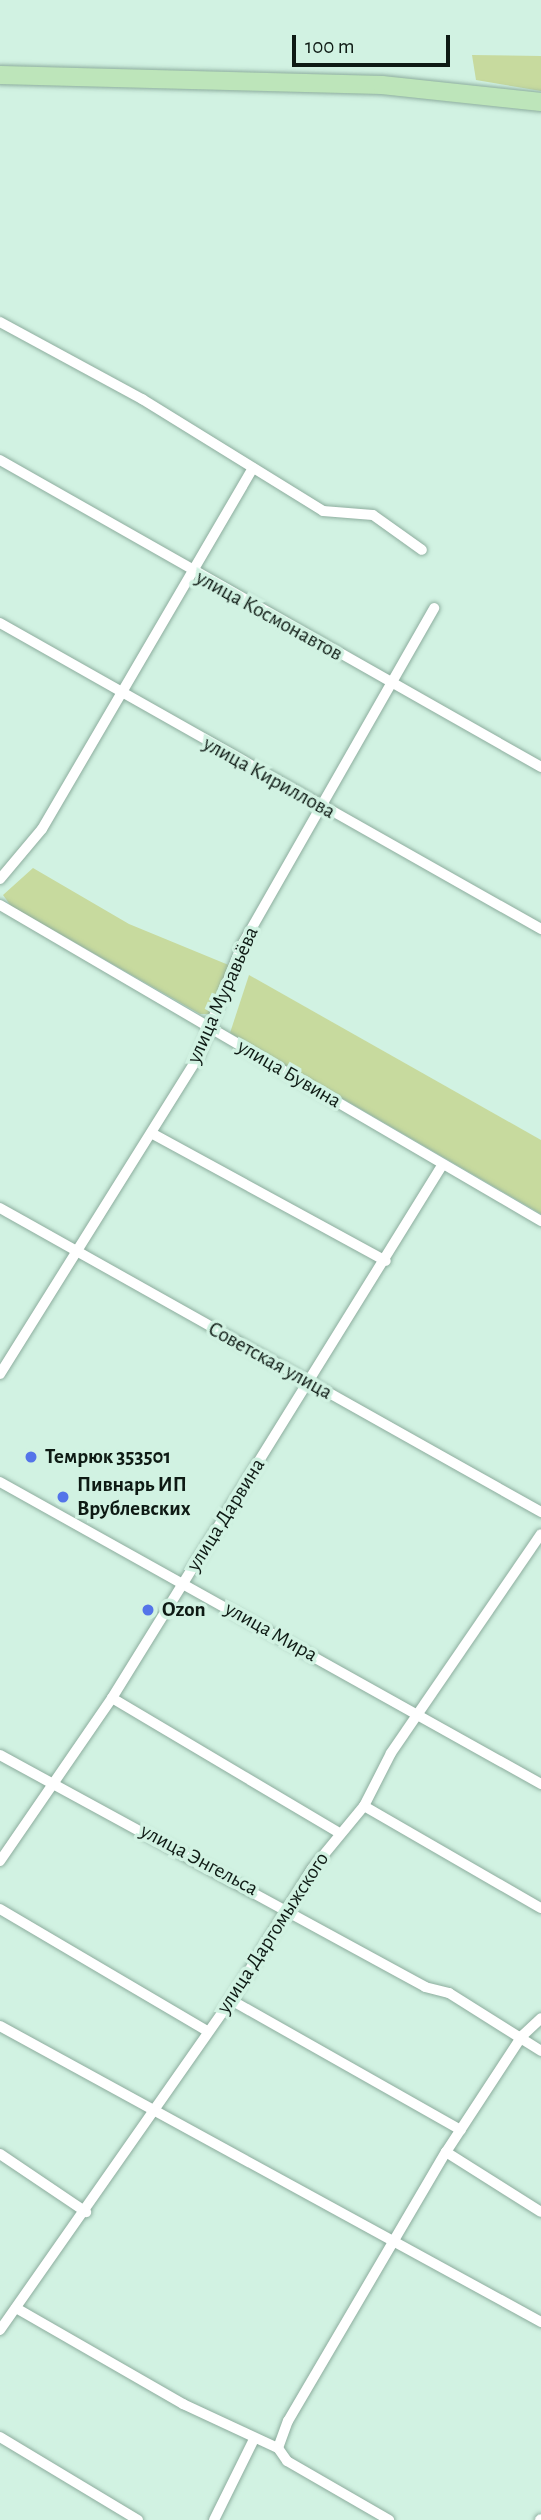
<!DOCTYPE html>
<meta charset="utf-8">
<style>
body{margin:0}
#map{position:relative;width:541px;height:2520px;overflow:hidden;background:#d1f2e2;font-family:"Alegreya Sans",sans-serif}
div>[style]{position:absolute}
.green>*{inset:0;background:#c7da9e}
.roads{filter:drop-shadow(0 0 2px #8dad9e) drop-shadow(0 0 2px #8dad9e)}
.minor>*{height:10px;margin:-5px;padding:0 5px;transform-origin:5px;border-radius:5px;background:#fff}
.primary>*{height:18px;margin:-9px;padding:0 9px;transform-origin:9px;border-radius:9px;background:#bde5ba}
.dots>*{width:19px;height:19px;translate:-50% -50%;box-sizing:border-box;border:4px solid #d1f2e2;border-radius:50%}
span{translate:-50% -50%;white-space:nowrap;text-align:center;line-height:1.15;-webkit-text-stroke:7px #d1f2e2;paint-order:stroke}
.street-label{font-size:21px;color:#0e1a14}
.poi-label{font-size:21px;color:#0e1a14;font-weight:700}
.left{translate:0 -50%;text-align:left}
.scale{position:absolute;left:292px;top:35px;width:158px;height:32px;box-sizing:border-box;border:4px solid #0e1a14;border-top:0;padding-left:9px;font-size:21px;line-height:24px;white-space:nowrap;color:#0e1a14;-webkit-text-stroke:5px #d1f2e2;paint-order:stroke}
</style>
<div id="map">
<div class="green">
<i style="clip-path:polygon(472px 55px,541px 56px,541px 91px,476px 80px)"></i>
<i style="clip-path:polygon(33px 868px,129px 924px,231px 966px,214px 1014px,200px 1014px,11px 906px,3px 895px)"></i>
<i style="clip-path:polygon(249px 975px,541px 1140px,541px 1214px,230px 1033px)"></i>
</div>
<div class="roads">
<div class="minor">
<i style="left:0;top:322px;width:162px;rotate:28.5deg"></i>
<i style="left:142px;top:399px;width:213px;rotate:31.7deg"></i>
<i style="left:323px;top:511px;width:50px;rotate:4.6deg"></i>
<i style="left:373px;top:515px;width:60px;rotate:35.5deg"></i>
<i style="left:0;top:460px;width:622px;rotate:29.57deg"></i>
<i style="left:0;top:623px;width:622px;rotate:29.49deg"></i>
<i style="left:0;top:879px;width:65px;rotate:-50deg"></i>
<i style="left:42px;top:829px;width:418px;rotate:-59.7deg"></i>
<i style="left:0;top:905px;width:627px;rotate:30.29deg"></i>
<i style="left:153px;top:1134px;width:265px;rotate:28.6deg"></i>
<i style="left:0;top:1208px;width:621px;rotate:29.33deg"></i>
<i style="left:0;top:1374px;width:374px;rotate:-58deg"></i>
<i style="left:198px;top:1057px;width:120px;rotate:-68.6deg"></i>
<i style="left:242px;top:945px;width:388px;rotate:-60.3deg"></i>
<i style="left:0;top:1482px;width:620px;rotate:29.17deg"></i>
<i style="left:112px;top:1698px;width:264px;rotate:30.7deg"></i>
<i style="left:0;top:1755px;width:484px;rotate:28.6deg"></i>
<i style="left:425px;top:1987px;width:25px;rotate:14deg"></i>
<i style="left:449px;top:1993px;width:109px;rotate:32.2deg"></i>
<i style="left:364px;top:1806px;width:204px;rotate:30deg"></i>
<i style="left:0;top:1861px;width:198px;rotate:-55.5deg"></i>
<i style="left:112px;top:1698px;width:628px;rotate:-58.21deg"></i>
<i style="left:0;top:1909px;width:240px;rotate:30.5deg"></i>
<i style="left:231px;top:2000px;width:264px;rotate:29.5deg"></i>
<i style="left:0;top:2026px;width:617px;rotate:28.68deg"></i>
<i style="left:446px;top:2152px;width:112px;rotate:32.3deg"></i>
<i style="left:0;top:2154px;width:104px;rotate:34deg"></i>
<i style="left:16px;top:2308px;width:193px;rotate:29.9deg"></i>
<i style="left:183px;top:2404px;width:105px;rotate:24.9deg"></i>
<i style="left:278px;top:2448px;width:16px;rotate:55deg"></i>
<i style="left:287px;top:2461px;width:118px;rotate:30deg"></i>
<i style="left:0;top:2330px;width:403px;rotate:-55deg"></i>
<i style="left:231px;top:2000px;width:154px;rotate:-58.3deg"></i>
<i style="left:312px;top:1869px;width:82px;rotate:-50.5deg"></i>
<i style="left:364px;top:1806px;width:59px;rotate:-63deg"></i>
<i style="left:391px;top:1753px;width:265px;rotate:-55.6deg"></i>
<i style="left:0;top:2437px;width:161px;rotate:31deg"></i>
<i style="left:278px;top:2448px;width:29px;rotate:-70deg"></i>
<i style="left:288px;top:2421px;width:312px;rotate:-59.6deg"></i>
<i style="left:446px;top:2152px;width:139px;rotate:-56.8deg"></i>
<i style="left:522px;top:2036px;width:26px;rotate:-43deg"></i>
<i style="left:214px;top:2520px;width:88px;rotate:-63.7deg"></i>
<i style="left:540px;top:2520px;width:1px;rotate:-45deg"></i>
</div>
<div class="primary">
<i style="left:0;top:75px;width:382px;rotate:1.5deg"></i>
<i style="left:382px;top:85px;width:160px;rotate:6.1deg"></i>
</div>
</div>
<div class="dots">
<i style="left:31px;top:1457px;background:#5474e9"></i>
<i style="left:63px;top:1497px;background:#5474e9"></i>
<i style="left:148px;top:1610px;background:#5474e9"></i>
</div>
<div class="street-label">
<span style="left:269px;top:616px;rotate:29deg">улица Космонавтов</span>
<span style="left:269px;top:778px;rotate:29deg">улица Кириллова</span>
<span style="left:223px;top:995px;rotate:-66deg">улица Муравьёва</span>
<span style="left:289px;top:1074px;rotate:30deg">улица Бувина</span>
<span style="left:270px;top:1361px;rotate:29deg">Советская улица</span>
<span style="left:226px;top:1515px;rotate:-58deg">улица Дарвина</span>
<span style="left:271px;top:1632px;rotate:29deg">улица Мира</span>
<span style="left:199px;top:1860px;rotate:28deg">улица Энгельса</span>
<span style="left:273px;top:1933px;rotate:-57deg">улица Даргомыжского</span>
</div>
<div class="poi-label">
<span class="left" style="left:45px;top:1457px">Темрюк 353501</span>
<span class="left" style="left:77px;top:1497px">Пивнарь ИП<br>Врублевских</span>
<span class="left" style="left:162px;top:1610px">Ozon</span>
</div>
<div class="scale">100 m</div>
</div>
